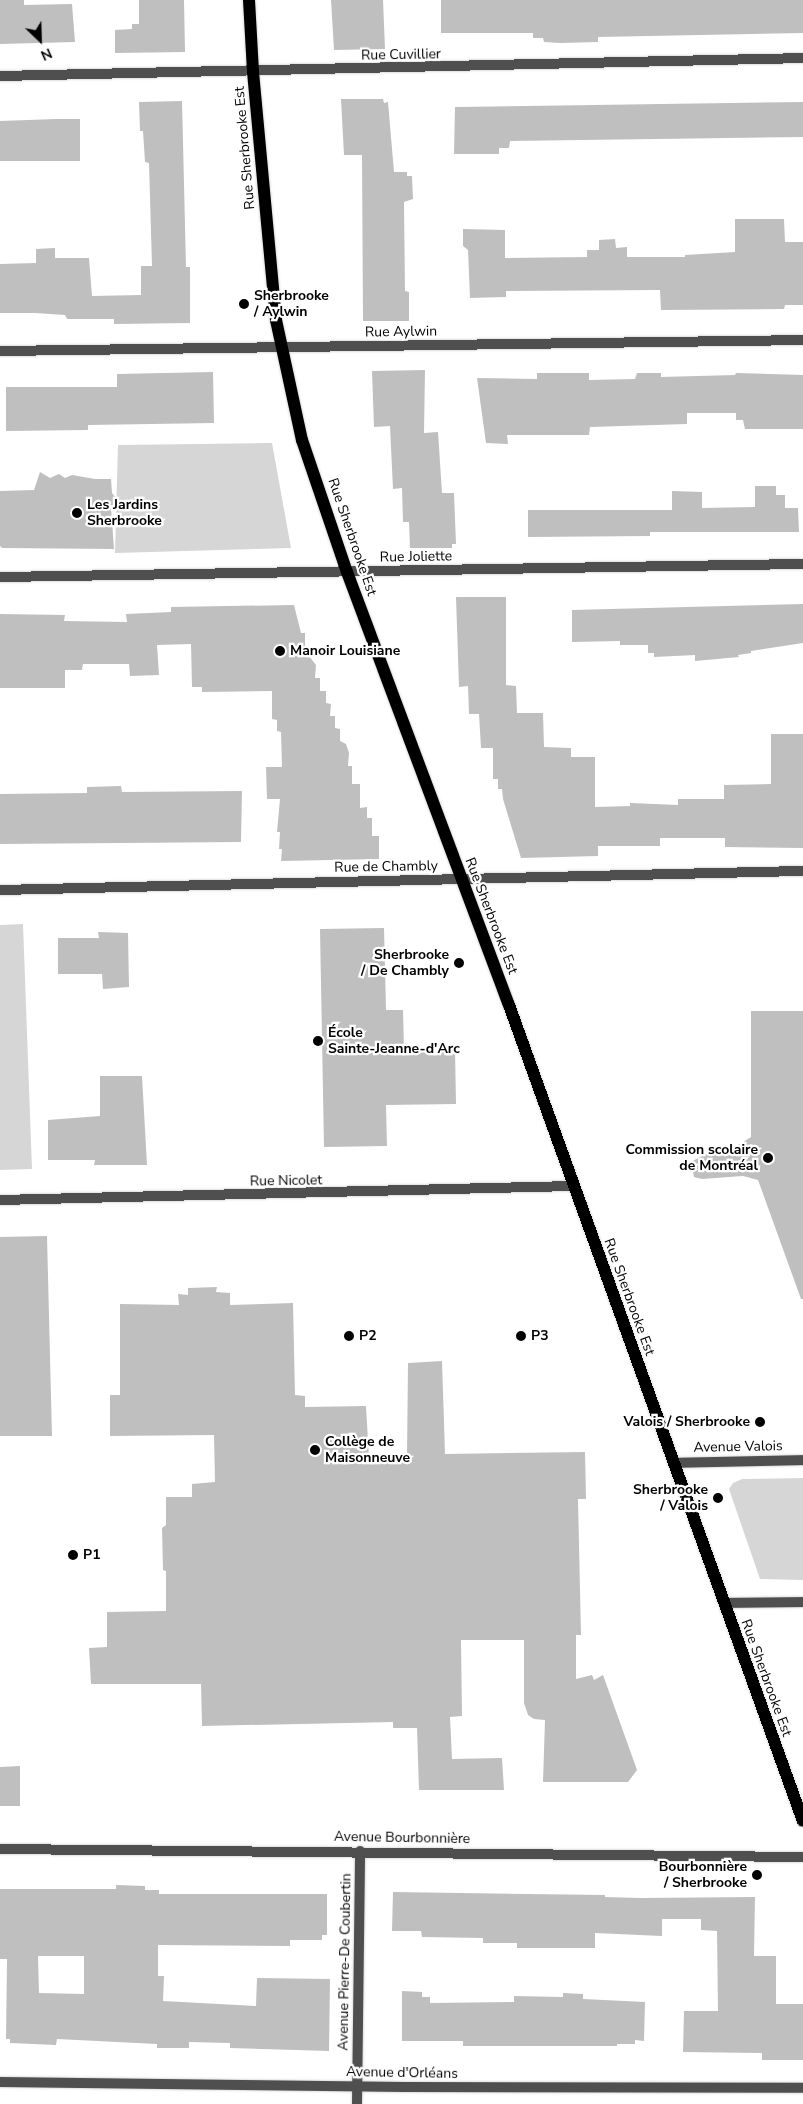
<!DOCTYPE html>
<meta charset="utf-8">
<style>
body{margin:0}
#map{position:relative;width:803px;height:2104px;overflow:hidden;background:#fff;font-family:"Nunito Sans",sans-serif}
div>[style]{position:absolute}
.green>*{inset:0;background:#d6d6d6}
.building>*{inset:0;background:#bfbfbf}
.roads{filter:drop-shadow(0 0 1px #dbdbdb) drop-shadow(0 0 1px #dbdbdb)}
.minor>*{height:10px;margin:-5px;padding:0 5px;transform-origin:5px;border-radius:5px;background:#4f4f4f}
.primary>*{height:12px;margin:-6px;padding:0 6px;transform-origin:6px;border-radius:6px;background:#000}
.dots>*{width:14px;height:14px;translate:-50% -50%;box-sizing:border-box;border:2px solid #fff;border-radius:50%}
span{translate:-50% -50%;white-space:nowrap;text-align:center;line-height:1.15;-webkit-text-stroke:4.5px #fff;paint-order:stroke}
.street-label{font-size:14px;color:#000}
.poi-label{font-size:14px;color:#000;font-weight:700}
.left{translate:0 -50%;text-align:left}
.right{translate:-100% -50%;text-align:right}
.north{position:absolute;left:15px;top:15px;width:50px;height:50px;-webkit-text-stroke:4px #fff;paint-order:stroke;rotate:156deg;font-size:14px;font-weight:700;line-height:20px;text-align:center;color:#000}
.north::after{content:'';display:block;margin:auto;width:18px;height:22px;background:#000;clip-path:polygon(50% 0,100% 100%,50% 72%,0 100%)}
</style>
<div id="map">
<div class="green">
<i style="clip-path:polygon(272px 443px,291px 548px,115px 553px,118px 445px)"></i>
<i style="clip-path:polygon(23px 924px,32px 1169px,0 1170px,0 925px)"></i>
<i style="clip-path:polygon(803px 1478px,803px 1580px,760px 1579px,729px 1489px,733px 1483px,742px 1479px)"></i>
</div>
<div class="building">
<i style="clip-path:polygon(0 0,24px 0,24px 5px,72px 4px,75px 42px,0 44px)"></i>
<i style="clip-path:polygon(139px 0,184px 0,185px 52px,115px 53px,115px 30px,132px 29px,132px 24px,139px 24px)"></i>
<i style="clip-path:polygon(331px 0,383px 0,385px 49px,334px 50px)"></i>
<i style="clip-path:polygon(441px 0,803px 0,803px 33px,598px 37px,598px 42px,561px 43px,544px 42px,543px 38px,533px 38px,533px 33px,441px 33px)"></i>
<i style="clip-path:polygon(341px 99px,383px 99px,384px 103px,388px 102px,394px 172px,407px 172px,407px 176px,412px 176px,413px 199px,404px 202px,405px 291px,409px 292px,409px 321px,363px 321px,362px 155px,344px 155px)"></i>
<i style="clip-path:polygon(182px 101px,186px 267px,190px 267px,190px 323px,114px 324px,114px 319px,67px 319px,65px 315px,35px 313px,0 313px,0 264px,36px 263px,36px 249px,55px 248px,55px 258px,89px 258px,92px 296px,141px 295px,141px 266px,152px 266px,149px 163px,145px 162px,143px 131px,140px 131px,139px 102px)"></i>
<i style="clip-path:polygon(803px 102px,803px 137px,510px 141px,509px 148px,499px 148px,499px 154px,454px 154px,455px 107px)"></i>
<i style="clip-path:polygon(56px 119px,80px 119px,80px 161px,0 161px,0 121px)"></i>
<i style="clip-path:polygon(735px 219px,784px 219px,785px 242px,803px 242px,803px 305px,785px 305px,784px 309px,661px 310px,660px 290px,506px 291px,506px 297px,470px 298px,468px 250px,463px 246px,463px 229px,505px 230px,505px 258px,587px 257px,587px 250px,599px 250px,599px 240px,615px 239px,616px 248px,627px 247px,627px 257px,685px 257px,685px 255px,735px 252px)"></i>
<i style="clip-path:polygon(425px 370px,424px 433px,438px 432px,442px 493px,454px 493px,456px 544px,452px 544px,452px 548px,410px 548px,409px 522px,403px 522px,402px 488px,393px 489px,390px 426px,374px 427px,372px 371px)"></i>
<i style="clip-path:polygon(213px 372px,214px 423px,88px 425px,88px 430px,6px 431px,6px 387px,117px 387px,117px 374px)"></i>
<i style="clip-path:polygon(537px 373px,589px 373px,589px 380px,635px 379px,637px 373px,661px 373px,661px 377px,735px 375px,736px 373px,803px 375px,803px 429px,745px 429px,743px 420px,736px 420px,736px 413px,687px 413px,687px 424px,590px 427px,589px 435px,507px 435px,508px 444px,486px 443px,477px 378px,537px 379px)"></i>
<i style="clip-path:polygon(40px 472px,50px 478px,59px 474px,65px 478px,72px 475px,95px 479px,111px 479px,112px 493px,115px 497px,114px 507px,111px 507px,114px 549px,2px 548px,0 546px,0 491px,34px 490px)"></i>
<i style="clip-path:polygon(755px 486px,776px 486px,776px 495px,785px 495px,785px 508px,798px 508px,799px 532px,650px 532px,650px 536px,528px 537px,528px 510px,672px 510px,672px 491px,702px 492px,702px 508px,755px 507px)"></i>
<i style="clip-path:polygon(456px 597px,506px 597px,506px 685px,516px 686px,517px 713px,543px 713px,544px 747px,571px 748px,571px 757px,595px 757px,595px 807px,630px 806px,630px 803px,678px 805px,678px 799px,724px 799px,724px 785px,771px 784px,771px 734px,803px 734px,803px 848px,725px 847px,725px 838px,660px 838px,660px 846px,598px 846px,598px 856px,521px 858px,503px 799px,502px 789px,498px 789px,498px 779px,493px 779px,493px 748px,481px 748px,479px 714px,469px 714px,468px 686px,459px 687px)"></i>
<i style="clip-path:polygon(803px 604px,803px 643px,751px 651px,751px 653px,738px 655px,739px 657px,695px 661px,695px 655px,654px 657px,654px 653px,648px 653px,648px 645px,620px 645px,620px 641px,572px 642px,572px 610px)"></i>
<i style="clip-path:polygon(294px 605px,301px 633px,305px 633px,305px 656px,309px 656px,316px 665px,315px 678px,320px 678px,320px 691px,326px 691px,326px 703px,331px 704px,330px 716px,335px 716px,335px 728px,340px 729px,340px 741px,346px 744px,349px 753px,348px 766px,352px 766px,352px 784px,360px 784px,360px 808px,367px 807px,367px 818px,372px 818px,372px 836px,379px 836px,379px 859px,281px 861px,282px 849px,279px 849px,280px 832px,277px 832px,280px 799px,267px 799px,266px 767px,282px 767px,281px 732px,277px 731px,277px 720px,272px 719px,272px 691px,202px 692px,202px 687px,192px 687px,191px 644px,157px 645px,159px 675px,130px 676px,129px 664px,83px 664px,82px 670px,65px 670px,65px 688px,0 688px,0 614px,65px 615px,64px 621px,127px 622px,126px 614px,171px 612px,171px 607px)"></i>
<i style="clip-path:polygon(121px 786px,122px 792px,242px 791px,241px 842px,0 844px,0 794px,87px 793px,87px 787px)"></i>
<i style="clip-path:polygon(384px 928px,386px 1010px,403px 1010px,404px 1051px,455px 1050px,456px 1104px,386px 1105px,387px 1146px,324px 1147px,320px 929px)"></i>
<i style="clip-path:polygon(98px 932px,128px 933px,129px 987px,103px 989px,102px 974px,58px 974px,58px 938px,99px 938px)"></i>
<i style="clip-path:polygon(751px 1011px,803px 1011px,803px 1299px,801px 1299px,758px 1180px,743px 1176px,702px 1179px,694px 1177px,691px 1162px,711px 1151px,737px 1146px,751px 1137px)"></i>
<i style="clip-path:polygon(100px 1076px,142px 1076px,147px 1165px,94px 1165px,95px 1160px,48px 1160px,48px 1120px,100px 1116px)"></i>
<i style="clip-path:polygon(47px 1236px,52px 1436px,0 1436px,0 1237px)"></i>
<i style="clip-path:polygon(217px 1287px,216px 1292px,230px 1293px,230px 1305px,293px 1303px,295px 1395px,305px 1396px,305px 1407px,366px 1406px,369px 1458px,407px 1456px,408px 1363px,442px 1361px,445px 1454px,585px 1452px,586px 1499px,578px 1499px,581px 1635px,576px 1635px,576px 1679px,592px 1675px,594px 1680px,603px 1675px,637px 1770px,628px 1782px,543px 1782px,545px 1720px,534px 1719px,528px 1715px,524px 1703px,524px 1640px,461px 1640px,462px 1716px,450px 1717px,452px 1759px,502px 1758px,504px 1790px,419px 1790px,417px 1728px,393px 1728px,393px 1722px,202px 1726px,201px 1684px,91px 1684px,89px 1648px,107px 1647px,107px 1612px,166px 1611px,166px 1571px,163px 1570px,162px 1528px,166px 1525px,166px 1497px,192px 1497px,192px 1484px,215px 1482px,214px 1435px,110px 1436px,110px 1395px,120px 1395px,120px 1304px,179px 1305px,178px 1294px,188px 1295px,188px 1288px)"></i>
<i style="clip-path:polygon(20px 1766px,20px 1806px,0 1806px,0 1767px)"></i>
<i style="clip-path:polygon(evenodd,116px 1885px,145px 1886px,145px 1890px,159px 1890px,159px 1894px,327px 1894px,327px 1935px,322px 1935px,322px 1940px,290px 1940px,290px 1946px,158px 1945px,158px 1976px,164px 1976px,163px 2001px,256px 2006px,257px 1978px,330px 1979px,329px 2051px,230px 2048px,230px 2043px,189px 2042px,189px 2048px,157px 2048px,157px 2044px,57px 2039px,56px 2045px,10px 2043px,10px 2039px,6px 2039px,7px 1959px,0 1959px,0 1889px,116px 1889px,116px 1885px,38px 1956px,84px 1956px,84px 1994px,39px 1993px,38px 1956px)"></i>
<i style="clip-path:polygon(393px 1892px,605px 1895px,605px 1897px,641px 1898px,755px 1897px,754px 1956px,776px 1956px,776px 2004px,803px 2004px,803px 2060px,762px 2060px,762px 2053px,683px 2052px,684px 2011px,718px 2011px,717px 1931px,701px 1930px,701px 1919px,662px 1919px,662px 1936px,595px 1933px,595px 1948px,517px 1948px,517px 1943px,483px 1943px,483px 1938px,422px 1937px,421px 1931px,392px 1931px)"></i>
<i style="clip-path:polygon(402px 1991px,422px 1992px,422px 1997px,430px 1997px,430px 2003px,514px 2002px,514px 1996px,563px 1997px,563px 1993px,583px 1994px,583px 1999px,645px 2002px,644px 2041px,635px 2040px,635px 2044px,617px 2044px,617px 2046px,463px 2046px,463px 2041px,402px 2041px)"></i>
</div>
<div class="roads">
<div class="minor">
<i style="left:0;top:76px;width:803px;rotate:-1.28deg"></i>
<i style="left:0;top:351px;width:803px;rotate:-0.78deg"></i>
<i style="left:0;top:577px;width:803px;rotate:-0.93deg"></i>
<i style="left:0;top:890px;width:803px;rotate:-1.36deg"></i>
<i style="left:0;top:1200px;width:573px;rotate:-1.4deg"></i>
<i style="left:673px;top:1463px;width:130px;rotate:-1.3deg"></i>
<i style="left:724px;top:1603px;width:79px;rotate:-0.7deg"></i>
<i style="left:0;top:1849px;width:803px;rotate:0.57deg"></i>
<i style="left:0;top:2082px;width:405px;rotate:0.7deg"></i>
<i style="left:405px;top:2087px;width:398px;rotate:0.1deg"></i>
<i style="left:357px;top:2104px;width:253px;rotate:-89.3deg"></i>
</div>
<div class="primary">
<i style="left:249px;top:0;width:72px;rotate:86.8deg"></i>
<i style="left:253px;top:72px;width:249px;rotate:84.7deg"></i>
<i style="left:276px;top:320px;width:123px;rotate:77.8deg"></i>
<i style="left:302px;top:440px;width:139px;rotate:71.2deg"></i>
<i style="left:347px;top:572px;width:462px;rotate:69.5deg"></i>
<i style="left:509px;top:1005px;width:867px;rotate:70.19deg"></i>
</div>
</div>
<div class="dots">
<i style="left:244px;top:304px;background:#000"></i>
<i style="left:77px;top:513px;background:#000"></i>
<i style="left:280px;top:651px;background:#000"></i>
<i style="left:459px;top:963px;background:#000"></i>
<i style="left:318px;top:1041px;background:#000"></i>
<i style="left:768px;top:1158px;background:#000"></i>
<i style="left:349px;top:1336px;background:#000"></i>
<i style="left:521px;top:1336px;background:#000"></i>
<i style="left:760px;top:1422px;background:#000"></i>
<i style="left:315px;top:1450px;background:#000"></i>
<i style="left:718px;top:1498px;background:#000"></i>
<i style="left:73px;top:1555px;background:#000"></i>
<i style="left:757px;top:1875px;background:#000"></i>
</div>
<div class="street-label">
<span style="left:401px;top:55px;rotate:-1deg">Rue Cuvillier</span>
<span style="left:245px;top:148px;rotate:-95deg">Rue Sherbrooke Est</span>
<span style="left:401px;top:332px;rotate:-1deg">Rue Aylwin</span>
<span style="left:352px;top:537px;rotate:71deg">Rue Sherbrooke Est</span>
<span style="left:416px;top:557px;rotate:-1deg">Rue Joliette</span>
<span style="left:386px;top:867px;rotate:-1deg">Rue de Chambly</span>
<span style="left:491px;top:916px;rotate:69deg">Rue Sherbrooke Est</span>
<span style="left:286px;top:1181px;rotate:-1deg">Rue Nicolet</span>
<span style="left:629px;top:1297px;rotate:70deg">Rue Sherbrooke Est</span>
<span style="left:738px;top:1447px;rotate:-1deg">Avenue Valois</span>
<span style="left:766px;top:1678px;rotate:70deg">Rue Sherbrooke Est</span>
<span style="left:402px;top:1838px;rotate:1deg">Avenue Bourbonnière</span>
<span style="left:345px;top:1962px;rotate:-89deg">Avenue Pierre-De Coubertin</span>
<span style="left:402px;top:2073px;rotate:1deg">Avenue d'Orléans</span>
</div>
<div class="poi-label">
<span class="left" style="left:254px;top:304px">Sherbrooke<br>/ Aylwin</span>
<span class="left" style="left:87px;top:513px">Les Jardins<br>Sherbrooke</span>
<span class="left" style="left:290px;top:651px">Manoir Louisiane</span>
<span class="right" style="left:449px;top:963px">Sherbrooke<br>/ De Chambly</span>
<span class="left" style="left:328px;top:1041px">École<br>Sainte-Jeanne-d'Arc</span>
<span class="right" style="left:758px;top:1158px">Commission scolaire<br>de Montréal</span>
<span class="left" style="left:359px;top:1336px">P2</span>
<span class="left" style="left:531px;top:1336px">P3</span>
<span class="right" style="left:750px;top:1422px">Valois / Sherbrooke</span>
<span class="left" style="left:325px;top:1450px">Collège de<br>Maisonneuve</span>
<span class="right" style="left:708px;top:1498px">Sherbrooke<br>/ Valois</span>
<span class="left" style="left:83px;top:1555px">P1</span>
<span class="right" style="left:747px;top:1875px">Bourbonnière<br>/ Sherbrooke</span>
</div>
<div class="north">N</div>
</div>
